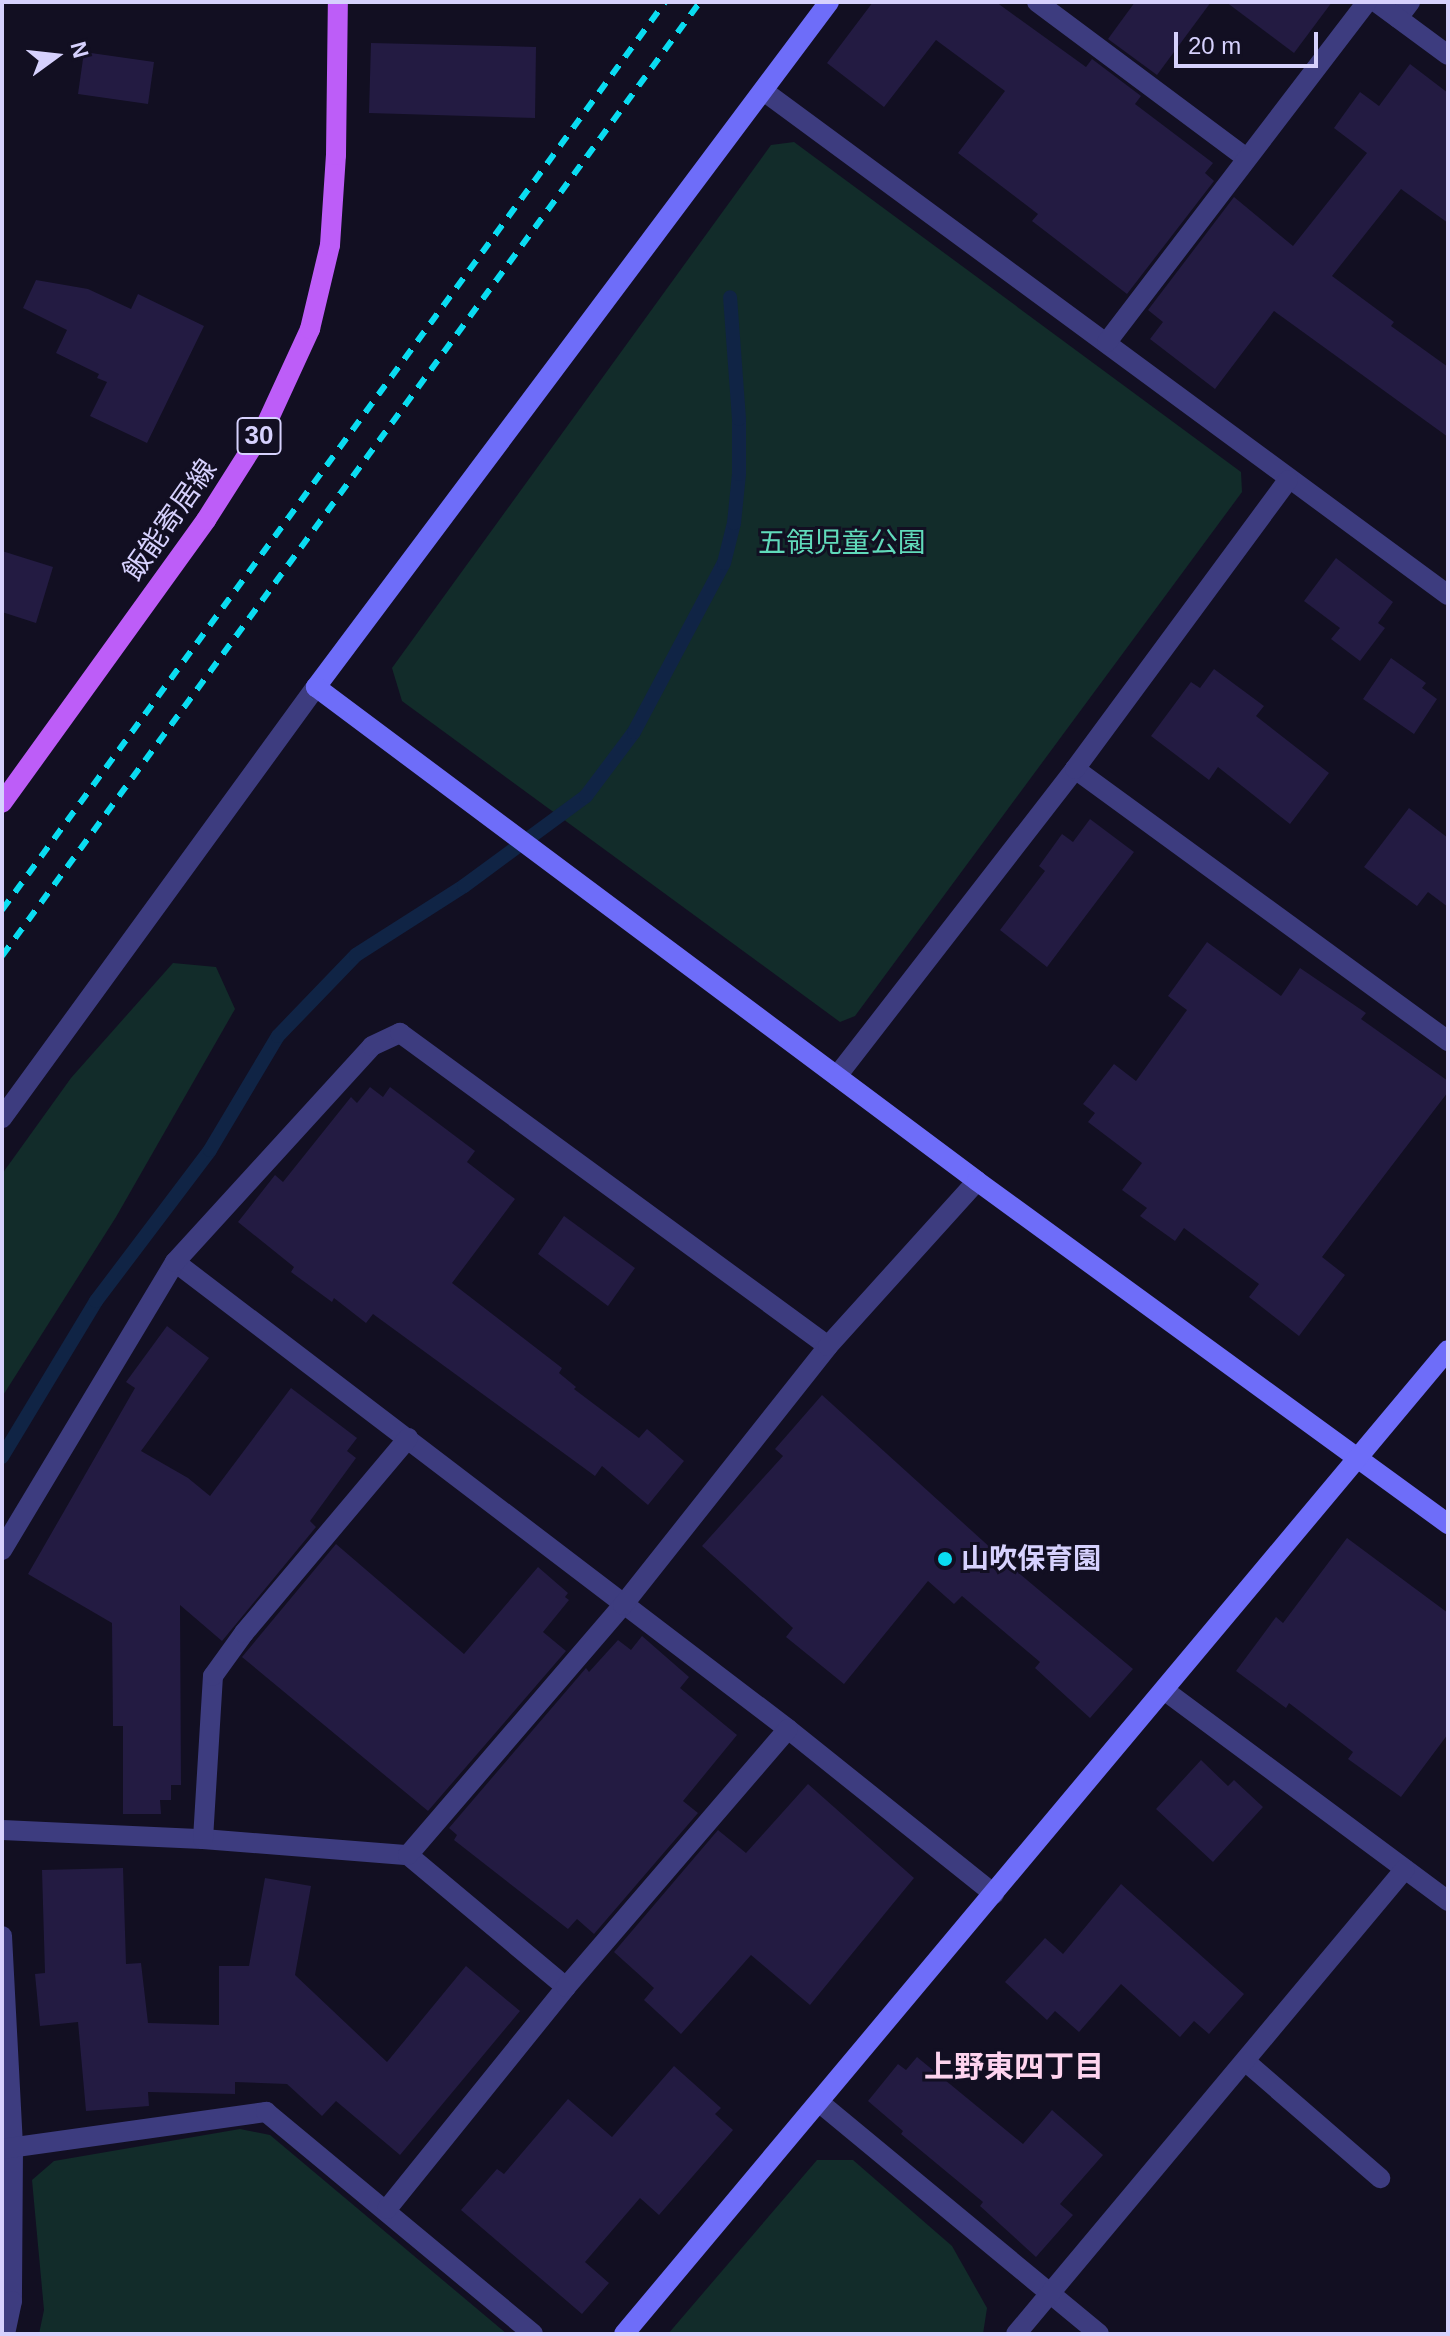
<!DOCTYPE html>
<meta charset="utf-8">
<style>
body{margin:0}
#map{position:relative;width:1450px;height:2336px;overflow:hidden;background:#120f22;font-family:Helvetica,"Noto Sans JP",sans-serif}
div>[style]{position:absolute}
.green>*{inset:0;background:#122c2a}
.stream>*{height:14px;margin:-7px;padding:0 7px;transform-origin:7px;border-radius:7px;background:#102445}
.building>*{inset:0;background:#231b42}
.lane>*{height:20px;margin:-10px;padding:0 10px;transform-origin:10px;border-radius:10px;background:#3d3c7f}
.street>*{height:20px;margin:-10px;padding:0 10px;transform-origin:10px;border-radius:10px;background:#3d3c7f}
.secondary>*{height:20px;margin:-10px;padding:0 10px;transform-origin:10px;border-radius:10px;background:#6e6df9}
.primary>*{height:20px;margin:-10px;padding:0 10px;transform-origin:10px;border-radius:10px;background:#bd5df8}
.rail>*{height:6px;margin-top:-3px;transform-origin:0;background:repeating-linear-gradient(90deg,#0adcf1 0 12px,transparent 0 22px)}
.dots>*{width:22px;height:22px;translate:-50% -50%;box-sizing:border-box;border:4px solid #120f22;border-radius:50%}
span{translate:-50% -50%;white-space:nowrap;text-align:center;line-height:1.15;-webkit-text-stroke:6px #120f22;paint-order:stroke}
.shield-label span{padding:2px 6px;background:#120f22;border:2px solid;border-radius:6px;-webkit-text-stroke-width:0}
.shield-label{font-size:26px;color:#d6d1fd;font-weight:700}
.street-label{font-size:28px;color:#d6d1fd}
.park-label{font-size:28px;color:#60daba}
.poi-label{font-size:28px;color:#d6d1fd;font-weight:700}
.left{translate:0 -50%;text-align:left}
.neighbourhood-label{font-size:30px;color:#fdd3ee;font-weight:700}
.frame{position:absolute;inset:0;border:4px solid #d6d1fd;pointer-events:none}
.north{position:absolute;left:16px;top:16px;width:80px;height:80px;-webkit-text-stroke:6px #120f22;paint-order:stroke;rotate:75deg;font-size:22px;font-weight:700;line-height:32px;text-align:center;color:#d6d1fd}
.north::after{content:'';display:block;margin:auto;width:28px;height:36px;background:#d6d1fd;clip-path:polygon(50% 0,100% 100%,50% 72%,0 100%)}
.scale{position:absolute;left:1174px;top:32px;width:144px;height:36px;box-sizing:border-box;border:4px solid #d6d1fd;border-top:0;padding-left:10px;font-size:24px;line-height:28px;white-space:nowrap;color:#d6d1fd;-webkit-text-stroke:6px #120f22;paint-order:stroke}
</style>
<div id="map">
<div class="green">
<i style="clip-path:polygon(794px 142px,1241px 472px,1242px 492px,855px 1016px,840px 1022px,402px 701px,392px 668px,771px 145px)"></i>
<i style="clip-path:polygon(173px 963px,216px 967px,235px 1009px,116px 1217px,2px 1397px,2px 1174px,71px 1078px)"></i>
<i style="clip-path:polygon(240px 2129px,270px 2135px,507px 2334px,39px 2334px,44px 2310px,32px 2180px,54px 2161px)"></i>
<i style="clip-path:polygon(817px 2160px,853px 2160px,952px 2246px,987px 2308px,983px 2334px,668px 2334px)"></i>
</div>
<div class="stream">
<i style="left:2px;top:1457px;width:182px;rotate:-58.9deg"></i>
<i style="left:96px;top:1301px;width:189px;rotate:-52.9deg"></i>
<i style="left:210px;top:1150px;width:133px;rotate:-59.2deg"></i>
<i style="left:278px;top:1036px;width:112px;rotate:-46.1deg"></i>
<i style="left:356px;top:955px;width:128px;rotate:-32.6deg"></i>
<i style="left:464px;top:886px;width:152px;rotate:-36.4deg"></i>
<i style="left:586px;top:796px;width:80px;rotate:-53.1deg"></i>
<i style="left:634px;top:732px;width:191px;rotate:-62deg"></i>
<i style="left:724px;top:563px;width:41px;rotate:-76deg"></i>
<i style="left:734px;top:523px;width:49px;rotate:-84.2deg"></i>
<i style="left:739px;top:474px;width:55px;rotate:-90deg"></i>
<i style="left:739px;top:419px;width:122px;rotate:-94.2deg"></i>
</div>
<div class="building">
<i style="clip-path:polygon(873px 2px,996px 2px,1086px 67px,1092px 59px,1141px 96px,1135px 104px,1213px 163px,1205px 173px,1214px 181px,1127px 294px,1032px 221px,1038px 214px,958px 153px,1005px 91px,936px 40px,884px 107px,827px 63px)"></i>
<i style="clip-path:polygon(1135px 2px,1211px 2px,1157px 75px,1108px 39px)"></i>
<i style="clip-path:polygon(1226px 2px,1332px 2px,1294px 53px)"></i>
<i style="clip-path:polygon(371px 43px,536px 47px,535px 118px,369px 113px)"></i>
<i style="clip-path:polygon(84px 52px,154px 62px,148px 104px,78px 94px)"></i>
<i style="clip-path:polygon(1410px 64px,1448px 93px,1448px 223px,1401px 189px,1332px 276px,1394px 322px,1391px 326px,1448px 367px,1448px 437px,1274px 311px,1215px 389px,1150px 339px,1163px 322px,1148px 310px,1234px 197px,1293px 246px,1367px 153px,1334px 128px,1360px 92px,1379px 106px)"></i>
<i style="clip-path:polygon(36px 280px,88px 289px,131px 309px,138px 294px,204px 326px,147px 443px,90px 416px,107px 382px,97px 378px,99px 374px,56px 353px,67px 330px,23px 308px)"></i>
<i style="clip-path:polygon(2px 551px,53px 567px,36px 623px,2px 612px)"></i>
<i style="clip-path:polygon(1336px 558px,1393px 602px,1378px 623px,1385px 628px,1360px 661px,1331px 639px,1340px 628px,1304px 601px)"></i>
<i style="clip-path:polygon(1391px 658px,1426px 683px,1422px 688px,1437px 699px,1414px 734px,1363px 699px)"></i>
<i style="clip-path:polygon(1214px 669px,1264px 706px,1256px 716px,1329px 773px,1290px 824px,1218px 767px,1209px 780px,1151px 736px,1191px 682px,1200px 688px)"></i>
<i style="clip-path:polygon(1409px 808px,1448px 838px,1448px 907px,1428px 892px,1417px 906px,1364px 867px)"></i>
<i style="clip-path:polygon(1090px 819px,1134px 852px,1047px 967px,1000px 930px,1045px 871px,1039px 866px,1062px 834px,1073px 842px)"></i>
<i style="clip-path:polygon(1207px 942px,1281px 996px,1300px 968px,1366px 1013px,1361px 1019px,1448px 1081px,1448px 1092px,1322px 1257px,1345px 1275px,1299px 1336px,1249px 1297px,1259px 1284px,1184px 1228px,1175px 1241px,1140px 1216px,1147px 1208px,1122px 1190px,1142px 1163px,1088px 1122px,1095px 1113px,1083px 1104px,1114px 1064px,1136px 1081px,1187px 1010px,1168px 996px)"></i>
<i style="clip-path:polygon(370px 1087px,383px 1097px,390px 1087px,475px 1151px,467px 1162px,515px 1199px,452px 1283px,562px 1368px,559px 1373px,576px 1387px,574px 1389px,639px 1438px,647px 1429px,684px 1461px,648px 1505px,602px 1466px,595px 1476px,373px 1314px,366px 1323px,334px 1298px,332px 1302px,291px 1272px,294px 1267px,238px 1222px,275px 1175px,283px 1182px,351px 1097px,357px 1103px)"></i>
<i style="clip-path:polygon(564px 1216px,635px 1268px,608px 1306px,538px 1254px)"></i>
<i style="clip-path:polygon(167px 1326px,209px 1358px,141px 1451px,188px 1478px,210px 1496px,291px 1388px,357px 1438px,347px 1451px,356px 1458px,310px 1521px,316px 1527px,222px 1641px,180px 1605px,181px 1785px,171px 1785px,171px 1800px,160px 1800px,161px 1814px,123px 1814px,123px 1726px,113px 1726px,112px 1623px,28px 1574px,135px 1388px,126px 1382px)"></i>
<i style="clip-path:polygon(822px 1395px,1015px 1570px,1133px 1669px,1090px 1718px,1035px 1668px,1040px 1662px,962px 1596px,954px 1604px,928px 1581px,844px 1684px,786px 1637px,793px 1628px,702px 1546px,783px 1456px,775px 1449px)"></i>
<i style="clip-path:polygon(1347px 1538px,1448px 1613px,1448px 1734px,1401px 1797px,1348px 1759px,1353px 1752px,1289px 1703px,1286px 1708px,1236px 1671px,1276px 1617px,1283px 1623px)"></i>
<i style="clip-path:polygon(336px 1544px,464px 1654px,538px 1567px,568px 1593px,565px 1597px,569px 1600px,543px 1632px,566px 1651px,428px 1811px,242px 1657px)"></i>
<i style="clip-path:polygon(642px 1636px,689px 1677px,680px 1688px,737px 1735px,683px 1801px,698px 1813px,594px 1934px,577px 1919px,568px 1929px,454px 1840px,457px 1835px,449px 1828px,586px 1668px,589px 1672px,618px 1640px,631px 1650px)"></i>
<i style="clip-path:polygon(1201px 1760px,1228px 1786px,1234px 1780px,1263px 1807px,1213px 1862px,1156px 1809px)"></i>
<i style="clip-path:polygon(808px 1784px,914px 1878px,810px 2005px,751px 1955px,681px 2034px,644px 2000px,654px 1988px,614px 1952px,718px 1830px,746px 1853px)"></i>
<i style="clip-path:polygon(123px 1868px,126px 1964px,141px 1963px,148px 2023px,219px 2025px,219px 1966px,249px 1966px,265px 1878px,311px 1886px,295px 1975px,387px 2062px,466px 1966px,520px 2011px,400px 2155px,336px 2101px,322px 2116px,287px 2084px,235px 2082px,235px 2094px,148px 2092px,149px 2106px,86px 2111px,78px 2022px,40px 2026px,35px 1974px,45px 1973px,42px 1870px)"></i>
<i style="clip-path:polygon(1121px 1884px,1244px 1994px,1209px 2034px,1194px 2021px,1180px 2037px,1121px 1984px,1079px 2032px,1055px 2011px,1047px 2020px,1005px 1982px,1045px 1938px,1063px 1954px)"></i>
<i style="clip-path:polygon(917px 2057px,1023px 2144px,1052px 2110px,1103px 2155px,1060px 2204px,1073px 2215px,1036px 2257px,980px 2206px,983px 2202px,901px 2134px,903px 2131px,868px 2101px,898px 2064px,906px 2070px)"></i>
<i style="clip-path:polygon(674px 2066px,721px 2108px,715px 2114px,733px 2130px,659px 2215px,640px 2198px,585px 2262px,609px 2283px,582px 2314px,461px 2210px,497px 2169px,504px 2174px,568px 2099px,612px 2137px)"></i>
</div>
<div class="lane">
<i style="left:1398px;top:18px;width:20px;rotate:-53deg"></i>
</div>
<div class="street">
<i style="left:1037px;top:2px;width:261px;rotate:36.7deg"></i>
<i style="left:1376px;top:2px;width:89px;rotate:36.4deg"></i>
<i style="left:765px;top:92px;width:848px;rotate:36.37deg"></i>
<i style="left:1107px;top:342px;width:428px;rotate:-52.6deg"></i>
<i style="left:1075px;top:769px;width:462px;rotate:36.1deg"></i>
<i style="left:837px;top:1076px;width:388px;rotate:-52.2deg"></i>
<i style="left:1075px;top:769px;width:359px;rotate:-53.6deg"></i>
<i style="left:2px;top:1118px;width:533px;rotate:-53.93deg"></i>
<i style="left:175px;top:1262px;width:771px;rotate:37.3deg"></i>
<i style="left:788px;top:1729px;width:264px;rotate:38.7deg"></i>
<i style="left:2px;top:1550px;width:336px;rotate:-59deg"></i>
<i style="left:175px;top:1262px;width:292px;rotate:-47.6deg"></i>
<i style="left:372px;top:1046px;width:31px;rotate:-25deg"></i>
<i style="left:400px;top:1033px;width:530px;rotate:36.18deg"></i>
<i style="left:1164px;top:1690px;width:354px;rotate:36.6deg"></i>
<i style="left:2px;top:1830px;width:201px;rotate:2.6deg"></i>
<i style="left:203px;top:1839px;width:206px;rotate:4.5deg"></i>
<i style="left:408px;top:1855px;width:206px;rotate:39.9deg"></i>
<i style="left:203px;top:1839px;width:163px;rotate:-86.5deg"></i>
<i style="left:213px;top:1676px;width:53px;rotate:-54.2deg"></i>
<i style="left:244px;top:1633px;width:255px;rotate:-49.9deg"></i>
<i style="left:408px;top:1855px;width:330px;rotate:-49.3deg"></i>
<i style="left:623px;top:1605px;width:330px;rotate:-51.6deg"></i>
<i style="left:828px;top:1346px;width:222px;rotate:-47.9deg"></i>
<i style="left:2px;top:1936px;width:211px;rotate:87deg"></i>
<i style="left:13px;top:2147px;width:154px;rotate:90.4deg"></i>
<i style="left:12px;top:2301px;width:34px;rotate:102deg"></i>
<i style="left:1245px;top:2061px;width:179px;rotate:40.9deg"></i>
<i style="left:820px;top:2103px;width:362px;rotate:39.6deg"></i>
<i style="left:2px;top:2149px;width:267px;rotate:-8deg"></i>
<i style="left:266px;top:2112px;width:347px;rotate:39.7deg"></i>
<i style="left:387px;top:2209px;width:285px;rotate:-51.1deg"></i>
<i style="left:566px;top:1987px;width:340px;rotate:-49.3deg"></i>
<i style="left:1016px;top:2334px;width:606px;rotate:-50.09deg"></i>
</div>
<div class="secondary">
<i style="left:829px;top:2px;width:856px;rotate:126.83deg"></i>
<i style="left:316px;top:687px;width:825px;rotate:36.77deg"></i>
<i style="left:977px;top:1181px;width:583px;rotate:36.06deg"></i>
<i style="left:624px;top:2334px;width:1283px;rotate:-50.06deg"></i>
</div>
<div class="primary">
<i style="left:2px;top:803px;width:349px;rotate:-54.2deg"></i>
<i style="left:206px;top:520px;width:110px;rotate:-57.6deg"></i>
<i style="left:265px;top:427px;width:108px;rotate:-65.3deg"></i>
<i style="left:310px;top:329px;width:86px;rotate:-76.6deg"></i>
<i style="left:330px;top:245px;width:90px;rotate:-86.2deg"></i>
<i style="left:336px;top:155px;width:153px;rotate:-89.3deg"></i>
</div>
<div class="rail">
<i style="left:2px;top:910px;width:1124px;rotate:-53.86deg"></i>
<i style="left:2px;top:956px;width:1182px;rotate:-53.81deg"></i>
</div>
<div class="dots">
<i style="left:945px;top:1559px;background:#0adcf1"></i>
</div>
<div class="shield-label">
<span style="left:259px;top:436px">30</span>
</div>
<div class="street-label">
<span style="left:170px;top:520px;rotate:-55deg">飯能寄居線</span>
</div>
<div class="park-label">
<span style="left:842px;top:543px">五領児童公園</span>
</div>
<div class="poi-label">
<span class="left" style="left:961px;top:1559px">山吹保育園</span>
</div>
<div class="neighbourhood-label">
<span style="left:1014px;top:2067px">上野東四丁目</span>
</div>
<div class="frame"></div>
<div class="north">N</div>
<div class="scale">20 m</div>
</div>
